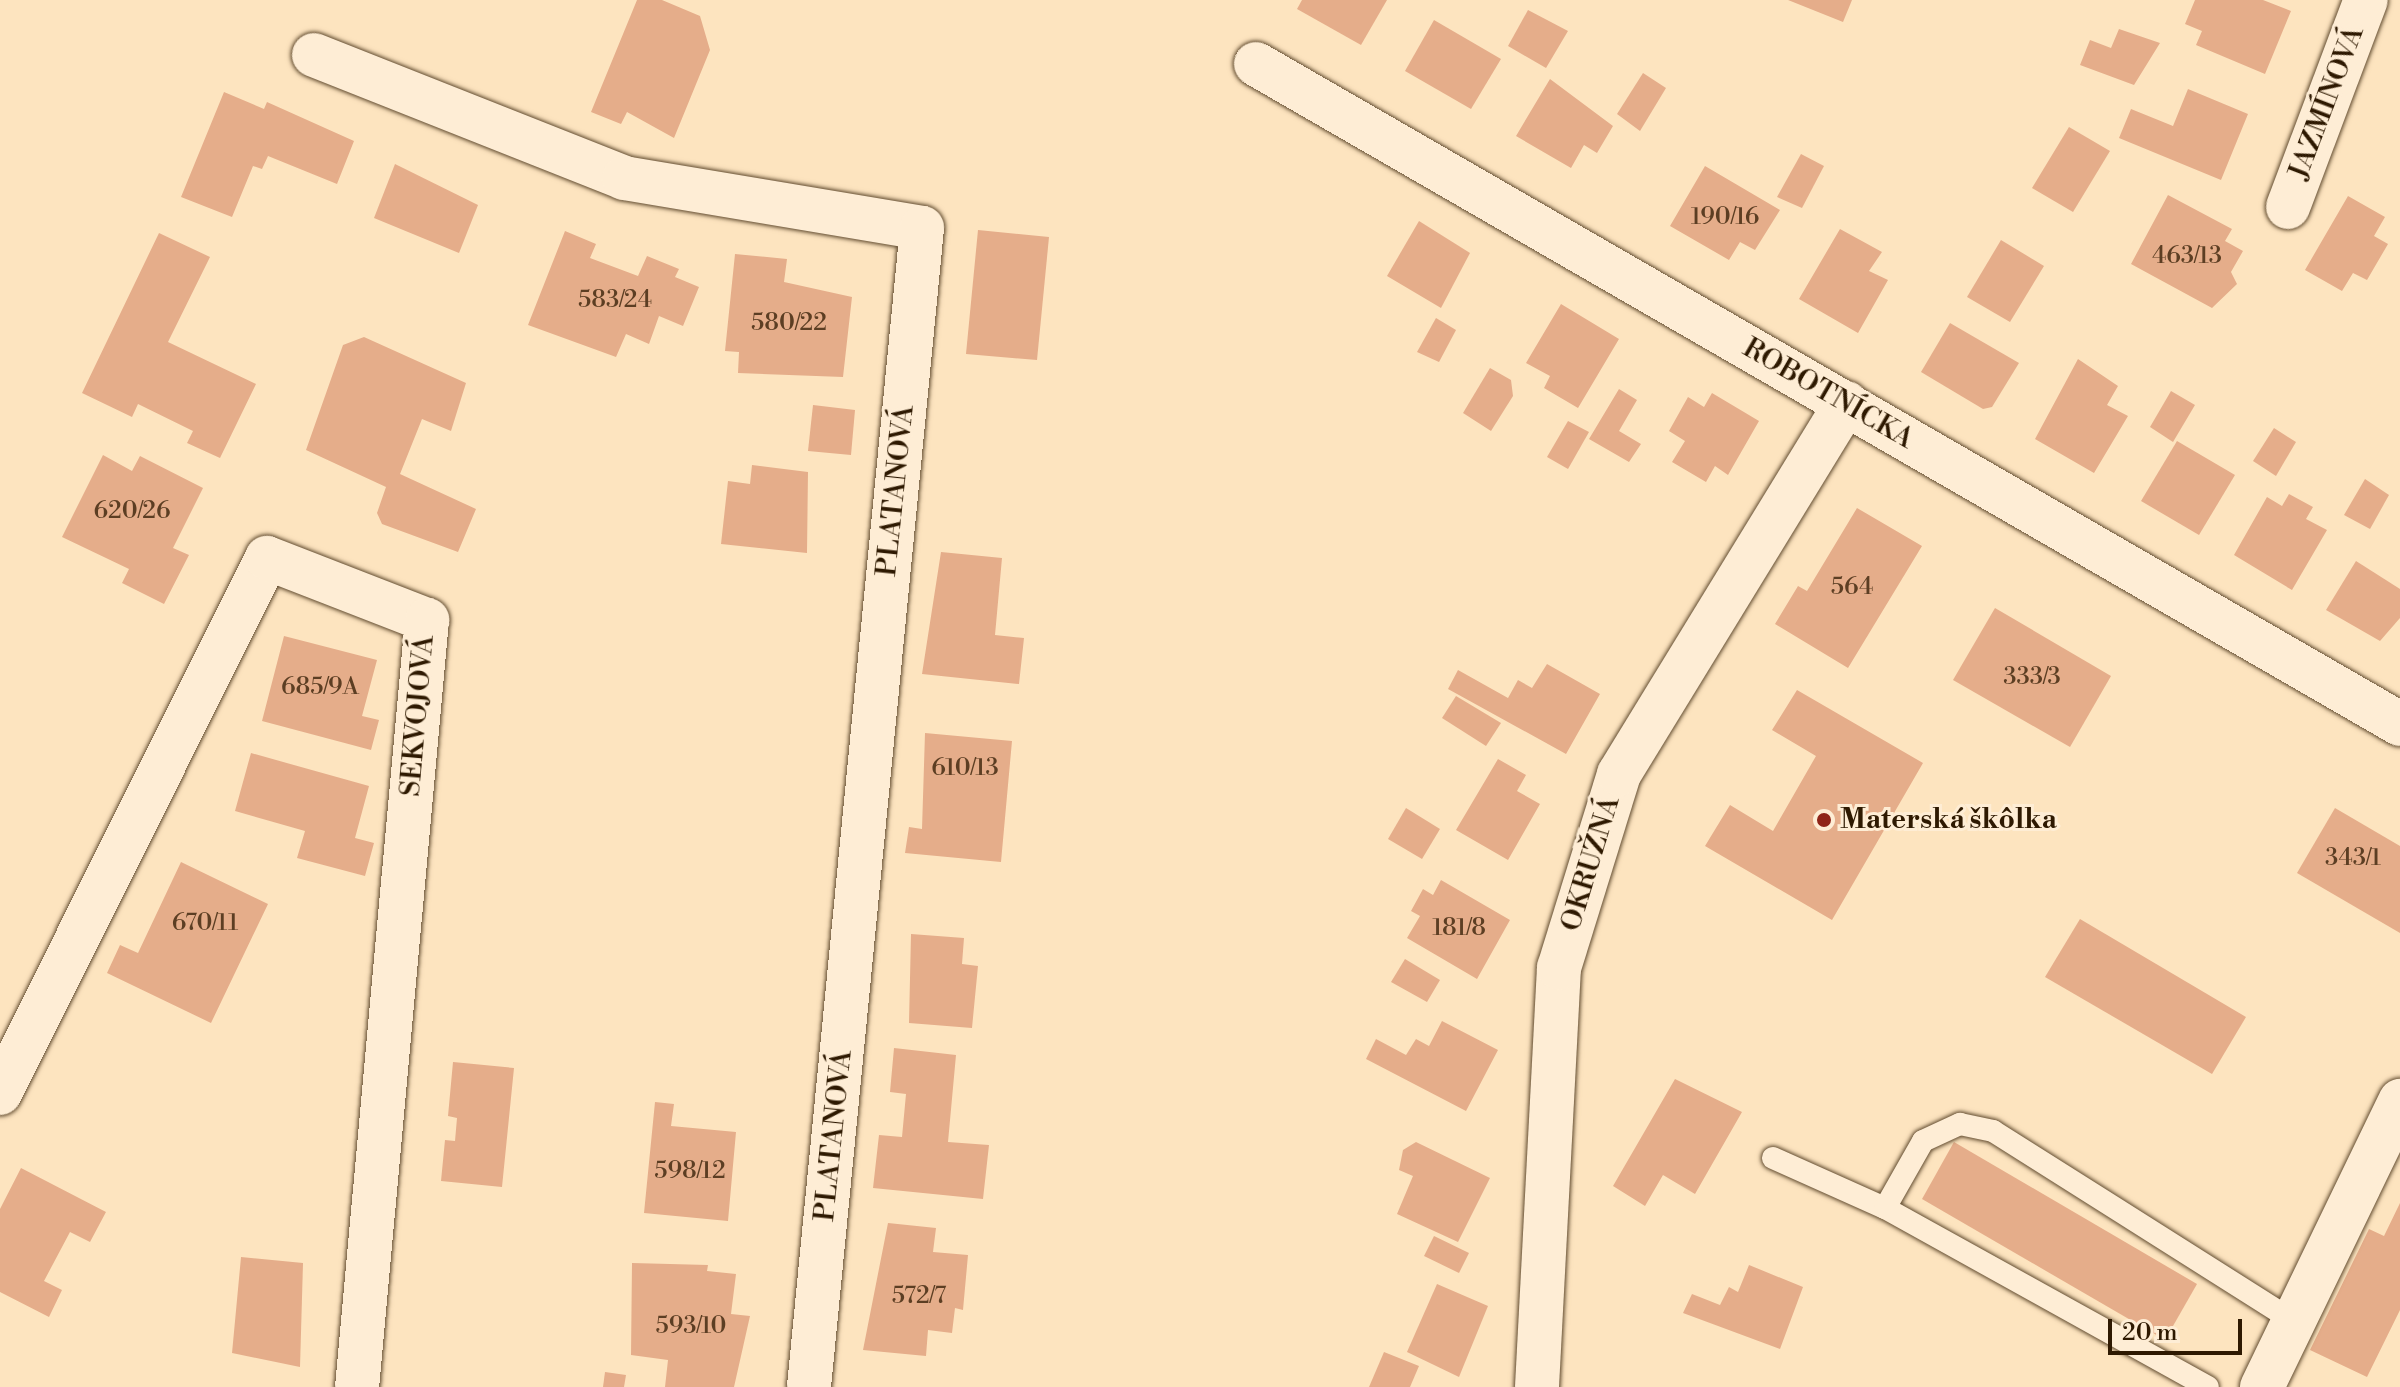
<!DOCTYPE html>
<meta charset="utf-8">
<style>
body{margin:0}
#map{position:relative;width:2400px;height:1387px;overflow:hidden;background:#fde4bf;font-family:"Libre Bodoni",serif}
div>[style]{position:absolute}
.building>*{inset:0;background:#e5ad8a}
.roads{filter:drop-shadow(0 0 2px #624c30) drop-shadow(0 0 2px #624c30)}
.lane>*{height:22px;margin:-11px;padding:0 11px;transform-origin:11px;border-radius:11px;background:#feedd5}
.street>*{height:44px;margin:-22px;padding:0 22px;transform-origin:22px;border-radius:22px;background:#feedd5}
.dots>*{width:22px;height:22px;translate:-50% -50%;box-sizing:border-box;border:4px solid #feedd5;border-radius:50%}
span{translate:-50% -50%;white-space:nowrap;text-align:center;line-height:1.15;-webkit-text-stroke:6px #feedd5;paint-order:stroke}
.number-label{font-size:24px;color:#5c3e23}
.number-label span{-webkit-text-stroke-width:0}
.street-label{font-size:28px;color:#2e1901}
.poi-label{font-size:28px;color:#2e1901;font-weight:700}
.left{translate:0 -50%;text-align:left}
.scale{position:absolute;left:2108px;top:1319px;width:134px;height:36px;box-sizing:border-box;border:4px solid #2e1901;border-top:0;padding-left:10px;font-size:24px;line-height:28px;white-space:nowrap;color:#2e1901;-webkit-text-stroke:6px #feedd5;paint-order:stroke}
</style>
<div id="map">
<div class="building">
<i style="clip-path:polygon(637px 0,662px 0,700px 16px,710px 50px,674px 138px,627px 112px,621px 124px,591px 112px)"></i>
<i style="clip-path:polygon(1302px 0,1387px 0,1361px 45px,1297px 9px)"></i>
<i style="clip-path:polygon(1788px 0,1852px 0,1843px 22px)"></i>
<i style="clip-path:polygon(2195px 0,2263px 0,2291px 11px,2265px 74px,2196px 45px,2202px 31px,2185px 24px)"></i>
<i style="clip-path:polygon(1528px 10px,1568px 31px,1546px 68px,1508px 46px)"></i>
<i style="clip-path:polygon(1434px 20px,1501px 59px,1471px 109px,1405px 71px)"></i>
<i style="clip-path:polygon(2119px 29px,2160px 43px,2134px 85px,2080px 65px,2090px 40px,2111px 48px)"></i>
<i style="clip-path:polygon(1643px 73px,1666px 88px,1640px 131px,1617px 114px)"></i>
<i style="clip-path:polygon(1550px 79px,1613px 126px,1597px 153px,1584px 145px,1571px 168px,1516px 136px)"></i>
<i style="clip-path:polygon(2188px 89px,2248px 114px,2221px 180px,2119px 138px,2131px 109px,2173px 126px)"></i>
<i style="clip-path:polygon(224px 92px,264px 109px,267px 102px,354px 141px,337px 184px,268px 156px,262px 169px,253px 166px,232px 217px,181px 197px)"></i>
<i style="clip-path:polygon(2069px 127px,2110px 151px,2073px 212px,2032px 188px)"></i>
<i style="clip-path:polygon(1801px 154px,1824px 166px,1802px 208px,1777px 197px)"></i>
<i style="clip-path:polygon(395px 164px,478px 205px,459px 253px,374px 218px)"></i>
<i style="clip-path:polygon(1705px 166px,1780px 210px,1755px 250px,1740px 242px,1729px 260px,1670px 226px)"></i>
<i style="clip-path:polygon(2168px 195px,2232px 229px,2225px 241px,2243px 251px,2231px 272px,2237px 284px,2212px 308px,2131px 264px)"></i>
<i style="clip-path:polygon(2348px 196px,2385px 217px,2374px 236px,2388px 244px,2367px 280px,2353px 273px,2342px 291px,2305px 270px)"></i>
<i style="clip-path:polygon(1419px 221px,1470px 253px,1441px 308px,1387px 276px)"></i>
<i style="clip-path:polygon(1840px 229px,1882px 252px,1869px 271px,1888px 280px,1858px 333px,1799px 299px)"></i>
<i style="clip-path:polygon(978px 230px,1049px 237px,1037px 360px,966px 354px)"></i>
<i style="clip-path:polygon(565px 231px,596px 244px,590px 258px,638px 276px,647px 256px,679px 269px,675px 277px,699px 287px,683px 326px,659px 316px,649px 344px,626px 334px,616px 357px,528px 325px)"></i>
<i style="clip-path:polygon(159px 233px,210px 257px,168px 342px,256px 384px,220px 458px,187px 443px,193px 431px,138px 404px,132px 417px,82px 393px)"></i>
<i style="clip-path:polygon(2001px 240px,2044px 266px,2010px 322px,1967px 297px)"></i>
<i style="clip-path:polygon(735px 254px,787px 259px,784px 282px,852px 297px,843px 377px,738px 373px,739px 352px,725px 351px)"></i>
<i style="clip-path:polygon(1561px 304px,1619px 339px,1578px 408px,1544px 388px,1550px 376px,1526px 363px)"></i>
<i style="clip-path:polygon(1436px 318px,1456px 330px,1439px 362px,1417px 352px)"></i>
<i style="clip-path:polygon(1950px 323px,2019px 363px,1992px 407px,1983px 409px,1921px 372px)"></i>
<i style="clip-path:polygon(364px 337px,466px 383px,451px 431px,422px 419px,400px 474px,476px 509px,458px 552px,382px 524px,377px 513px,386px 487px,306px 450px,343px 345px)"></i>
<i style="clip-path:polygon(2078px 359px,2118px 386px,2107px 405px,2128px 416px,2094px 473px,2035px 439px)"></i>
<i style="clip-path:polygon(1490px 368px,1511px 380px,1513px 396px,1491px 431px,1463px 413px)"></i>
<i style="clip-path:polygon(1619px 389px,1637px 400px,1619px 431px,1641px 444px,1629px 462px,1589px 439px)"></i>
<i style="clip-path:polygon(2171px 391px,2195px 405px,2173px 442px,2150px 427px)"></i>
<i style="clip-path:polygon(1712px 393px,1759px 421px,1728px 475px,1715px 466px,1706px 482px,1672px 462px,1685px 441px,1669px 431px,1688px 397px,1704px 407px)"></i>
<i style="clip-path:polygon(813px 405px,855px 410px,851px 455px,808px 451px)"></i>
<i style="clip-path:polygon(1568px 421px,1589px 432px,1568px 469px,1547px 457px)"></i>
<i style="clip-path:polygon(2274px 428px,2296px 442px,2276px 476px,2253px 461px)"></i>
<i style="clip-path:polygon(2177px 441px,2235px 475px,2199px 535px,2141px 501px)"></i>
<i style="clip-path:polygon(103px 455px,132px 471px,140px 456px,203px 488px,173px 548px,189px 555px,164px 604px,122px 583px,129px 569px,62px 537px)"></i>
<i style="clip-path:polygon(752px 465px,808px 472px,807px 553px,721px 544px,728px 481px,750px 484px)"></i>
<i style="clip-path:polygon(2365px 479px,2389px 495px,2370px 529px,2344px 515px)"></i>
<i style="clip-path:polygon(2289px 494px,2313px 507px,2306px 519px,2327px 530px,2292px 590px,2234px 555px,2267px 497px,2282px 506px)"></i>
<i style="clip-path:polygon(1857px 508px,1922px 546px,1848px 668px,1775px 624px,1798px 586px,1807px 591px)"></i>
<i style="clip-path:polygon(941px 552px,1002px 558px,995px 635px,1024px 638px,1019px 684px,922px 674px)"></i>
<i style="clip-path:polygon(2356px 561px,2400px 589px,2400px 618px,2380px 641px,2326px 610px)"></i>
<i style="clip-path:polygon(1995px 608px,2111px 676px,2070px 747px,1953px 680px)"></i>
<i style="clip-path:polygon(284px 636px,377px 660px,362px 716px,379px 720px,371px 750px,262px 721px)"></i>
<i style="clip-path:polygon(1547px 664px,1600px 694px,1566px 754px,1448px 689px,1458px 670px,1508px 698px,1518px 680px,1532px 688px)"></i>
<i style="clip-path:polygon(1797px 690px,1923px 763px,1832px 920px,1705px 846px,1730px 805px,1773px 831px,1816px 756px,1772px 730px)"></i>
<i style="clip-path:polygon(1456px 696px,1501px 723px,1486px 746px,1442px 718px)"></i>
<i style="clip-path:polygon(925px 733px,1012px 741px,1001px 862px,905px 853px,909px 827px,922px 829px)"></i>
<i style="clip-path:polygon(251px 753px,369px 786px,355px 838px,374px 843px,365px 876px,297px 858px,305px 831px,235px 811px)"></i>
<i style="clip-path:polygon(1498px 759px,1526px 775px,1517px 791px,1540px 804px,1508px 860px,1456px 830px)"></i>
<i style="clip-path:polygon(1406px 808px,1440px 829px,1422px 859px,1388px 839px)"></i>
<i style="clip-path:polygon(2335px 808px,2400px 846px,2400px 933px,2297px 873px)"></i>
<i style="clip-path:polygon(181px 862px,268px 904px,211px 1023px,107px 973px,120px 945px,138px 953px)"></i>
<i style="clip-path:polygon(1441px 880px,1510px 920px,1477px 979px,1407px 938px,1420px 916px,1411px 911px,1423px 889px,1433px 895px)"></i>
<i style="clip-path:polygon(2080px 919px,2246px 1017px,2212px 1074px,2045px 977px)"></i>
<i style="clip-path:polygon(911px 934px,964px 938px,962px 964px,978px 966px,972px 1028px,909px 1023px)"></i>
<i style="clip-path:polygon(1405px 959px,1440px 980px,1427px 1002px,1391px 982px)"></i>
<i style="clip-path:polygon(1442px 1021px,1498px 1050px,1466px 1111px,1366px 1059px,1376px 1039px,1406px 1055px,1416px 1039px,1429px 1046px)"></i>
<i style="clip-path:polygon(894px 1048px,956px 1055px,948px 1142px,989px 1145px,983px 1199px,873px 1188px,879px 1135px,902px 1137px,906px 1094px,890px 1092px)"></i>
<i style="clip-path:polygon(453px 1062px,514px 1068px,502px 1187px,441px 1181px,445px 1140px,455px 1141px,457px 1118px,448px 1116px)"></i>
<i style="clip-path:polygon(1675px 1079px,1742px 1112px,1695px 1194px,1663px 1175px,1645px 1206px,1613px 1186px)"></i>
<i style="clip-path:polygon(655px 1102px,674px 1104px,671px 1126px,736px 1132px,728px 1221px,644px 1213px)"></i>
<i style="clip-path:polygon(1416px 1142px,1490px 1178px,1458px 1242px,1397px 1214px,1413px 1176px,1399px 1170px,1403px 1150px)"></i>
<i style="clip-path:polygon(1954px 1142px,2197px 1284px,2165px 1340px,1922px 1199px)"></i>
<i style="clip-path:polygon(21px 1168px,106px 1212px,90px 1242px,70px 1232px,44px 1281px,62px 1290px,49px 1317px,0 1292px,0 1209px)"></i>
<i style="clip-path:polygon(2400px 1203px,2400px 1310px,2367px 1377px,2310px 1350px,2369px 1229px,2384px 1236px)"></i>
<i style="clip-path:polygon(888px 1223px,936px 1228px,933px 1252px,968px 1255px,963px 1310px,955px 1308px,952px 1333px,928px 1330px,926px 1356px,863px 1350px)"></i>
<i style="clip-path:polygon(1434px 1236px,1469px 1253px,1459px 1273px,1424px 1256px)"></i>
<i style="clip-path:polygon(241px 1257px,303px 1263px,300px 1367px,232px 1353px)"></i>
<i style="clip-path:polygon(632px 1263px,708px 1265px,707px 1271px,736px 1274px,731px 1314px,750px 1316px,734px 1387px,665px 1387px,668px 1360px,631px 1355px)"></i>
<i style="clip-path:polygon(1749px 1265px,1803px 1287px,1780px 1349px,1683px 1313px,1692px 1294px,1720px 1305px,1729px 1287px,1738px 1292px)"></i>
<i style="clip-path:polygon(1437px 1284px,1488px 1306px,1459px 1377px,1407px 1352px)"></i>
<i style="clip-path:polygon(1384px 1352px,1419px 1366px,1410px 1387px,1369px 1387px)"></i>
<i style="clip-path:polygon(605px 1372px,626px 1375px,624px 1387px,603px 1387px)"></i>
</div>
<div class="roads">
<div class="lane">
<i style="left:1773px;top:1158px;width:123px;rotate:24.1deg"></i>
<i style="left:1885px;top:1208px;width:77px;rotate:-60.4deg"></i>
<i style="left:1923px;top:1141px;width:41px;rotate:-24.7deg"></i>
<i style="left:1960px;top:1124px;width:34px;rotate:12deg"></i>
<i style="left:1993px;top:1131px;width:355px;rotate:32.3deg"></i>
<i style="left:1885px;top:1208px;width:369px;rotate:29deg"></i>
</div>
<div class="street">
<i style="left:314px;top:55px;width:334px;rotate:21.6deg"></i>
<i style="left:624px;top:178px;width:302px;rotate:9.5deg"></i>
<i style="left:922px;top:228px;width:1164px;rotate:95.57deg"></i>
<i style="left:1256px;top:64px;width:1321px;rotate:29.98deg"></i>
<i style="left:2288px;top:207px;width:221px;rotate:-69.4deg"></i>
<i style="left:0;top:1093px;width:598px;rotate:-63.48deg"></i>
<i style="left:267px;top:558px;width:172px;rotate:21.2deg"></i>
<i style="left:427px;top:620px;width:770px;rotate:95.21deg"></i>
<i style="left:1537px;top:1387px;width:420px;rotate:-87deg"></i>
<i style="left:1559px;top:968px;width:203px;rotate:-72.8deg"></i>
<i style="left:1619px;top:774px;width:435px;rotate:-58.5deg"></i>
<i style="left:2262px;top:1387px;width:318px;rotate:-64.2deg"></i>
</div>
</div>
<div class="dots">
<i style="left:1824px;top:820px;background:#8f2418"></i>
</div>
<div class="number-label">
<span style="left:1725px;top:218px">190/16</span>
<span style="left:2187px;top:257px">463/13</span>
<span style="left:615px;top:301px">583/24</span>
<span style="left:789px;top:324px">580/22</span>
<span style="left:132px;top:512px">620/26</span>
<span style="left:1852px;top:588px">564</span>
<span style="left:2032px;top:678px">333/3</span>
<span style="left:320px;top:688px">685/9A</span>
<span style="left:965px;top:769px">610/13</span>
<span style="left:2353px;top:859px">343/1</span>
<span style="left:205px;top:924px">670/11</span>
<span style="left:1459px;top:929px">181/8</span>
<span style="left:690px;top:1172px">598/12</span>
<span style="left:919px;top:1297px">572/7</span>
<span style="left:691px;top:1327px">593/10</span>
</div>
<div class="street-label">
<span style="left:2327px;top:103px;rotate:-69deg">JAZMÍNOVÁ</span>
<span style="left:1828px;top:394px;rotate:30deg">ROBOTNÍCKA</span>
<span style="left:896px;top:491px;rotate:-84deg">PLATANOVÁ</span>
<span style="left:418px;top:716px;rotate:-85deg">SEKVOJOVÁ</span>
<span style="left:1591px;top:864px;rotate:-73deg">OKRUŽNÁ</span>
<span style="left:834px;top:1136px;rotate:-84deg">PLATANOVÁ</span>
</div>
<div class="poi-label">
<span class="left" style="left:1840px;top:820px">Materská škôlka</span>
</div>
<div class="scale">20 m</div>
</div>
